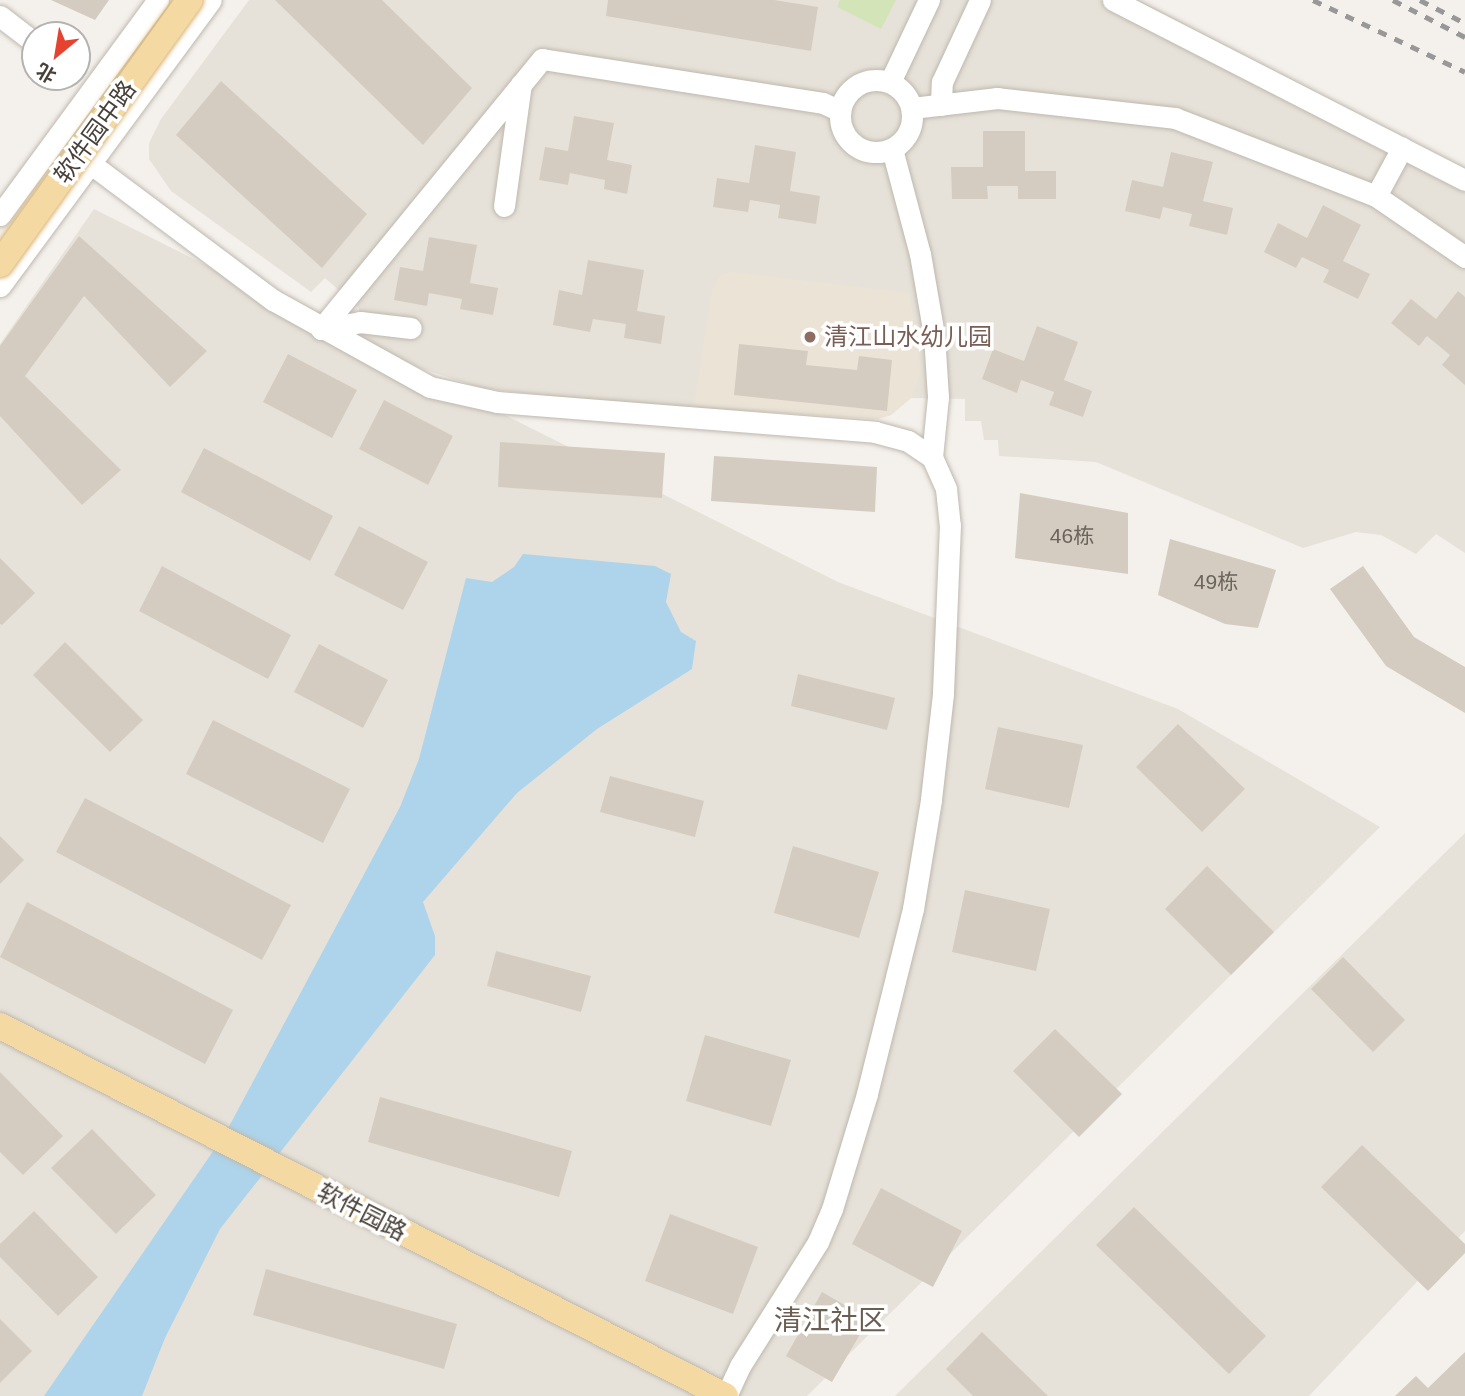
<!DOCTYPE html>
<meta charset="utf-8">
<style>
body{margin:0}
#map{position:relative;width:1465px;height:1396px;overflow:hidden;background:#f4f0eb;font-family:Arial,"Noto Sans SC",sans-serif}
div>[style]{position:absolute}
.residential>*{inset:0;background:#e7e2d9}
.education>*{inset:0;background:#ebe4d6}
.green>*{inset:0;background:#d2e4b8}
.water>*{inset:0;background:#add4ea}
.building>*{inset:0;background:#d4ccc1}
.roads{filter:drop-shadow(0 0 2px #beb8ae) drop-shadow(0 0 2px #beb8ae)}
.minor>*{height:21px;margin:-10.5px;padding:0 10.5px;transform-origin:10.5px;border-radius:10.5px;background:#fff}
.minor>.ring{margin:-10.5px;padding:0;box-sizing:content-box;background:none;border:21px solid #fff;border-radius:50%}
.major>*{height:26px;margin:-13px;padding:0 13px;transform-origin:13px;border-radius:13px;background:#f5d9a3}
.rail>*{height:5px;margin-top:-2.5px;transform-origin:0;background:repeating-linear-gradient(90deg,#989898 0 9px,transparent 0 18px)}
.bridges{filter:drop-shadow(0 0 2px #d9b573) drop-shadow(0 0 2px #d9b573)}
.major-bridge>*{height:26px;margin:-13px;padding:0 13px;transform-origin:13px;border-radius:13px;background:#f5d9a3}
.dots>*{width:19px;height:19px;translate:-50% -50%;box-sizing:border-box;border:4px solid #fff;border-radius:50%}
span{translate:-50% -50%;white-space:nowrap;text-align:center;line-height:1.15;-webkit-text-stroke:7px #fff;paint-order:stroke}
.number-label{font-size:21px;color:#6a645b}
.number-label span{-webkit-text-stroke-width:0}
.street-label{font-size:24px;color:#474139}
.education-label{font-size:24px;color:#785e54}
.left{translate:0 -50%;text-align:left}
.quarter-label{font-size:28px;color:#695e51}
.north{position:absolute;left:21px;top:21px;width:70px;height:70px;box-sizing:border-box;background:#fff;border:2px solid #b5b3b0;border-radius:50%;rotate:210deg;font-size:19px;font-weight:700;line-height:28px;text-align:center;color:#474139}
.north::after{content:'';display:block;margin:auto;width:24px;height:32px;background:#e54230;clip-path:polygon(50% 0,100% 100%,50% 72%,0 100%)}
</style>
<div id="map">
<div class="residential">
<i style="clip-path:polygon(249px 0,1138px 0,1465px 169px,1465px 553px,1436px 534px,1416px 554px,1381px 535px,1356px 532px,1303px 548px,1096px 462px,999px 456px,998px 440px,984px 440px,981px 421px,965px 421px,965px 399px,911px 398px,891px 415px,877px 419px,591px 401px,481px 388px,417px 367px,362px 339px,359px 308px,325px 278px,311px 292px,171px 191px,149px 159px,149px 143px,161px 119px)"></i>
<i style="clip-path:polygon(94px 209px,838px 582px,1178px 709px,1380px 827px,807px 1396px,0 1396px,0 344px)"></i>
<i style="clip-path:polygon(1465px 833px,1465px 1231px,1309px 1396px,895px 1396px)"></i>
</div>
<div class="education">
<i style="clip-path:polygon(730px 272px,909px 293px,921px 372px,911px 398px,891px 415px,877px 419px,694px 406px,712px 292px,721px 275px)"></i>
</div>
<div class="green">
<i style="clip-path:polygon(840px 0,896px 0,881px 29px,837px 7px)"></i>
</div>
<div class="water">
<i style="clip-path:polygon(523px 554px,655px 566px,671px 574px,666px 602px,681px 632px,696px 641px,692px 669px,597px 729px,517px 793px,423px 902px,435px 936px,435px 955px,220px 1229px,165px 1338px,142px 1396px,44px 1396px,225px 1134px,400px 807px,419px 759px,466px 578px,492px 582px,514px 567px)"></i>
</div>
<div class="building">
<i style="clip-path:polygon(51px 0,109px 0,95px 20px)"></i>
<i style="clip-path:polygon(275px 0,382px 0,472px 88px,423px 145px)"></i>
<i style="clip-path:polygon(608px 0,774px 0,818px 7px,811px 51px,606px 16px)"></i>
<i style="clip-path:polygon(221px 81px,367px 214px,322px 268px,176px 135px)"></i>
<i style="clip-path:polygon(574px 116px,614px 123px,607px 160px,632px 165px,627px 194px,604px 189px,605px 180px,570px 173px,568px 185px,539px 180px,545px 147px,568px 151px)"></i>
<i style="clip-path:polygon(983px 131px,1025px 131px,1025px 171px,1056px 171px,1056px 199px,1018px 199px,1018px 186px,987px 186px,988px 199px,952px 199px,951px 167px,983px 167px)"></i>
<i style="clip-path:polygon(755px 145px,796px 152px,790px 191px,820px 196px,816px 224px,778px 218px,780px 205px,750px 200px,748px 212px,713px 207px,717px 178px,749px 183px)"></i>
<i style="clip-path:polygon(1171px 152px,1213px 162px,1203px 201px,1233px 208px,1227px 235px,1189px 226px,1192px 214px,1163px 207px,1160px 219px,1125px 211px,1132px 180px,1163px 187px)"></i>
<i style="clip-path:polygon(1323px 205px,1361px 225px,1343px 261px,1370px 274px,1358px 299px,1323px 282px,1329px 270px,1302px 257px,1296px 268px,1264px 252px,1278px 223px,1307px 238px)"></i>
<i style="clip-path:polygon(79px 236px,207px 351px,170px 387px,84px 296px,25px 376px,121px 470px,82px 505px,0 416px,0 346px)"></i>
<i style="clip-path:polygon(429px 237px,477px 245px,470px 283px,498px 288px,493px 315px,460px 309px,462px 299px,429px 293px,427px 306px,394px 300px,400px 267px,423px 271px)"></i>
<i style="clip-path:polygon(588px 260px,644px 270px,637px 311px,665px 316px,661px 344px,624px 338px,626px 324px,593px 319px,590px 332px,553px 325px,559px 290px,582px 295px)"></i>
<i style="clip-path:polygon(1458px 291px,1465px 297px,1465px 385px,1442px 365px,1450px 355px,1427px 336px,1419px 346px,1391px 323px,1411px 299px,1436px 319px)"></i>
<i style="clip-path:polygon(1037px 326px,1078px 342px,1064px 380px,1092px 391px,1083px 417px,1049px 405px,1054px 392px,1021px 380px,1017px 393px,982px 379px,993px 349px,1024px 361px)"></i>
<i style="clip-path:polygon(739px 344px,808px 351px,806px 365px,857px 370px,859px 356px,892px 360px,887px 411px,734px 395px)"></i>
<i style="clip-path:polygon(288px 354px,357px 390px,332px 438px,263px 402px)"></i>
<i style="clip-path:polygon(384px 400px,453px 436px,428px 485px,359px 449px)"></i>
<i style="clip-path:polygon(500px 442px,665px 453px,662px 498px,498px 487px)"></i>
<i style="clip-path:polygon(204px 448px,333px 516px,310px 561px,181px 492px)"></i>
<i style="clip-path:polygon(714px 456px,877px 467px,875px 512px,711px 501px)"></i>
<i style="clip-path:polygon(1020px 493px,1128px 513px,1128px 574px,1015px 558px)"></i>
<i style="clip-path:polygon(359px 526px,428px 562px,403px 610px,334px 575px)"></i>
<i style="clip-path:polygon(1170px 539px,1276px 570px,1258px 628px,1225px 624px,1158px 595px)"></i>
<i style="clip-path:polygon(0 558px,35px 593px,2px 625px,0 624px)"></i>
<i style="clip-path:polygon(162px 566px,291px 635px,268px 679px,139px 611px)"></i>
<i style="clip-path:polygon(1363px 566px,1414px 637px,1465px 667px,1465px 713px,1386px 666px,1330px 589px)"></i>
<i style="clip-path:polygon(65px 642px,143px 720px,110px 752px,33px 675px)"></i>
<i style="clip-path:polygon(319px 644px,388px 680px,363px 728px,294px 692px)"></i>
<i style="clip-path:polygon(798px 674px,895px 698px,887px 730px,791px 706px)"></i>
<i style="clip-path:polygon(213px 720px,350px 789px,323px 843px,186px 774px)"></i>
<i style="clip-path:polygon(1178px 724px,1245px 789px,1202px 832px,1136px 767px)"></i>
<i style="clip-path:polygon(998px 727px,1083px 745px,1069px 808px,985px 789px)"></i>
<i style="clip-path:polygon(610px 776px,704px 801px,695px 837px,600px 812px)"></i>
<i style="clip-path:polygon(85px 798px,291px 905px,262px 960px,56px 852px)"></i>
<i style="clip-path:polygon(0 836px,24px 860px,0 884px)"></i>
<i style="clip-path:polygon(793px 846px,879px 872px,859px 938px,774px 913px)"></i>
<i style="clip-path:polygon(1207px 866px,1274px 932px,1231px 975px,1165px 909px)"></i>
<i style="clip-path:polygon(965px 890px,1050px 909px,1036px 971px,952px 952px)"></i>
<i style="clip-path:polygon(27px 902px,233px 1010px,205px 1064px,0 957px)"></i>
<i style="clip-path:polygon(496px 951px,591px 976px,581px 1012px,487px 986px)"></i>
<i style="clip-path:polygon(1343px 957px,1405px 1020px,1373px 1052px,1311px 989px)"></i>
<i style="clip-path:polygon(1055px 1029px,1122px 1094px,1079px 1137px,1013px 1071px)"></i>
<i style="clip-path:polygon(705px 1035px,791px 1060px,771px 1126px,686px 1101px)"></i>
<i style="clip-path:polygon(0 1072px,63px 1136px,23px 1175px,0 1152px)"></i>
<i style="clip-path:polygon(380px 1097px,572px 1151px,559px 1197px,368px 1142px)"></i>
<i style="clip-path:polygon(92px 1129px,156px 1195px,116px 1234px,51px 1168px)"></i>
<i style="clip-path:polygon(1362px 1145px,1465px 1244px,1465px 1253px,1428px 1291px,1321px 1187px)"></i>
<i style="clip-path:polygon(881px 1188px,962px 1231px,933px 1287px,852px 1244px)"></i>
<i style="clip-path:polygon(1134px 1207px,1266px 1336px,1229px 1374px,1096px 1245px)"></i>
<i style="clip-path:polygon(34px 1211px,98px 1277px,58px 1316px,0 1257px,0 1244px)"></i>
<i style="clip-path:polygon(670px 1214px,758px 1247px,733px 1314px,645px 1281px)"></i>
<i style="clip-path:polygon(266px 1269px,457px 1324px,444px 1369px,253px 1315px)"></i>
<i style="clip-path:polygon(822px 1292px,869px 1319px,832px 1382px,786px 1356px)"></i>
<i style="clip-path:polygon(0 1319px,32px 1351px,0 1383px)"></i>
<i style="clip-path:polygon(982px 1332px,1048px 1396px,973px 1396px,946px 1369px)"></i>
<i style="clip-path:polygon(1465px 1352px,1465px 1396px,1395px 1396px,1416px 1376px,1428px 1388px)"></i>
</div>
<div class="roads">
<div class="minor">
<i style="left:1113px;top:0;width:395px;rotate:27.1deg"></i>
<i style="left:0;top:16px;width:44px;rotate:37.6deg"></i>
<i class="ring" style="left:840px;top:80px;width:51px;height:51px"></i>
<i style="left:890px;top:82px;width:91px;rotate:-64.6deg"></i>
<i style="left:941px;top:105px;width:23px;rotate:-88deg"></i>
<i style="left:942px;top:82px;width:90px;rotate:-65.1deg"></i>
<i style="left:912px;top:108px;width:86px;rotate:-6.7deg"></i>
<i style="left:997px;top:98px;width:179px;rotate:6.4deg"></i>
<i style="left:1175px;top:118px;width:216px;rotate:21.2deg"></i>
<i style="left:1376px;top:196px;width:108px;rotate:34.4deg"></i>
<i style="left:892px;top:149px;width:109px;rotate:75.1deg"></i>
<i style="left:920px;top:254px;width:82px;rotate:80.2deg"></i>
<i style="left:934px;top:335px;width:62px;rotate:86.3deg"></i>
<i style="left:938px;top:397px;width:60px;rotate:95.7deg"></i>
<i style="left:91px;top:164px;width:227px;rotate:36.8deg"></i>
<i style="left:273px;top:300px;width:179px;rotate:29deg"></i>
<i style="left:430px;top:387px;width:69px;rotate:12.6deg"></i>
<i style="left:497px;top:402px;width:379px;rotate:4.5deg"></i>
<i style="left:875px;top:432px;width:34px;rotate:15deg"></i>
<i style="left:908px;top:441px;width:29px;rotate:34deg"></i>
<i style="left:932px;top:457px;width:35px;rotate:66deg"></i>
<i style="left:946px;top:489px;width:36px;rotate:84deg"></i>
<i style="left:950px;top:525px;width:169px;rotate:92.4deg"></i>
<i style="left:943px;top:694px;width:107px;rotate:96.5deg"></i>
<i style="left:931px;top:800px;width:110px;rotate:99.4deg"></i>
<i style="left:913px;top:909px;width:191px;rotate:104deg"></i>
<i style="left:867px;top:1094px;width:120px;rotate:106.9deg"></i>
<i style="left:832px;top:1209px;width:36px;rotate:113deg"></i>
<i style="left:818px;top:1242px;width:146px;rotate:122.2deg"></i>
<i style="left:740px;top:1366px;width:33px;rotate:115deg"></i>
<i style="left:1376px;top:196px;width:55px;rotate:-61.6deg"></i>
<i style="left:504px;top:206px;width:123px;rotate:-82.1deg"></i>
<i style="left:0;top:215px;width:267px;rotate:-53.7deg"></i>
<i style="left:0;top:286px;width:355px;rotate:-53.6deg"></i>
<i style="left:321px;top:329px;width:349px;rotate:-50.7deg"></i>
<i style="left:542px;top:59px;width:284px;rotate:8.9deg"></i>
<i style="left:823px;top:103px;width:19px;rotate:25deg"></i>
<i style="left:321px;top:329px;width:40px;rotate:-10deg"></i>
<i style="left:360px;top:322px;width:51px;rotate:6.7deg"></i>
</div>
<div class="major">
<i style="left:0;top:1026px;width:814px;rotate:27.04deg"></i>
</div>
</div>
<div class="rail">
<i style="left:1313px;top:0;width:168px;rotate:25.3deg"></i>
<i style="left:1393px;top:0;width:81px;rotate:27.2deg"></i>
<i style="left:1420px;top:0;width:51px;rotate:27.1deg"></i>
</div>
<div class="bridges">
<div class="major-bridge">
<i style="left:0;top:264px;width:325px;rotate:-54.3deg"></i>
</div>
</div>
<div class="dots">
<i style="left:810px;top:337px;background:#8d6e63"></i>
</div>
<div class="number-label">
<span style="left:1072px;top:536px">46栋</span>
<span style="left:1216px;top:582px">49栋</span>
</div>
<div class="street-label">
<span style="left:95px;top:132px;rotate:-54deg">软件园中路</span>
<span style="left:362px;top:1212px;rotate:27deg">软件园路</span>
</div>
<div class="education-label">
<span class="left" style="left:824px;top:337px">清江山水幼儿园</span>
</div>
<div class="quarter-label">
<span style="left:830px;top:1321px">清江社区</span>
</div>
<div class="north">北</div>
</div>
